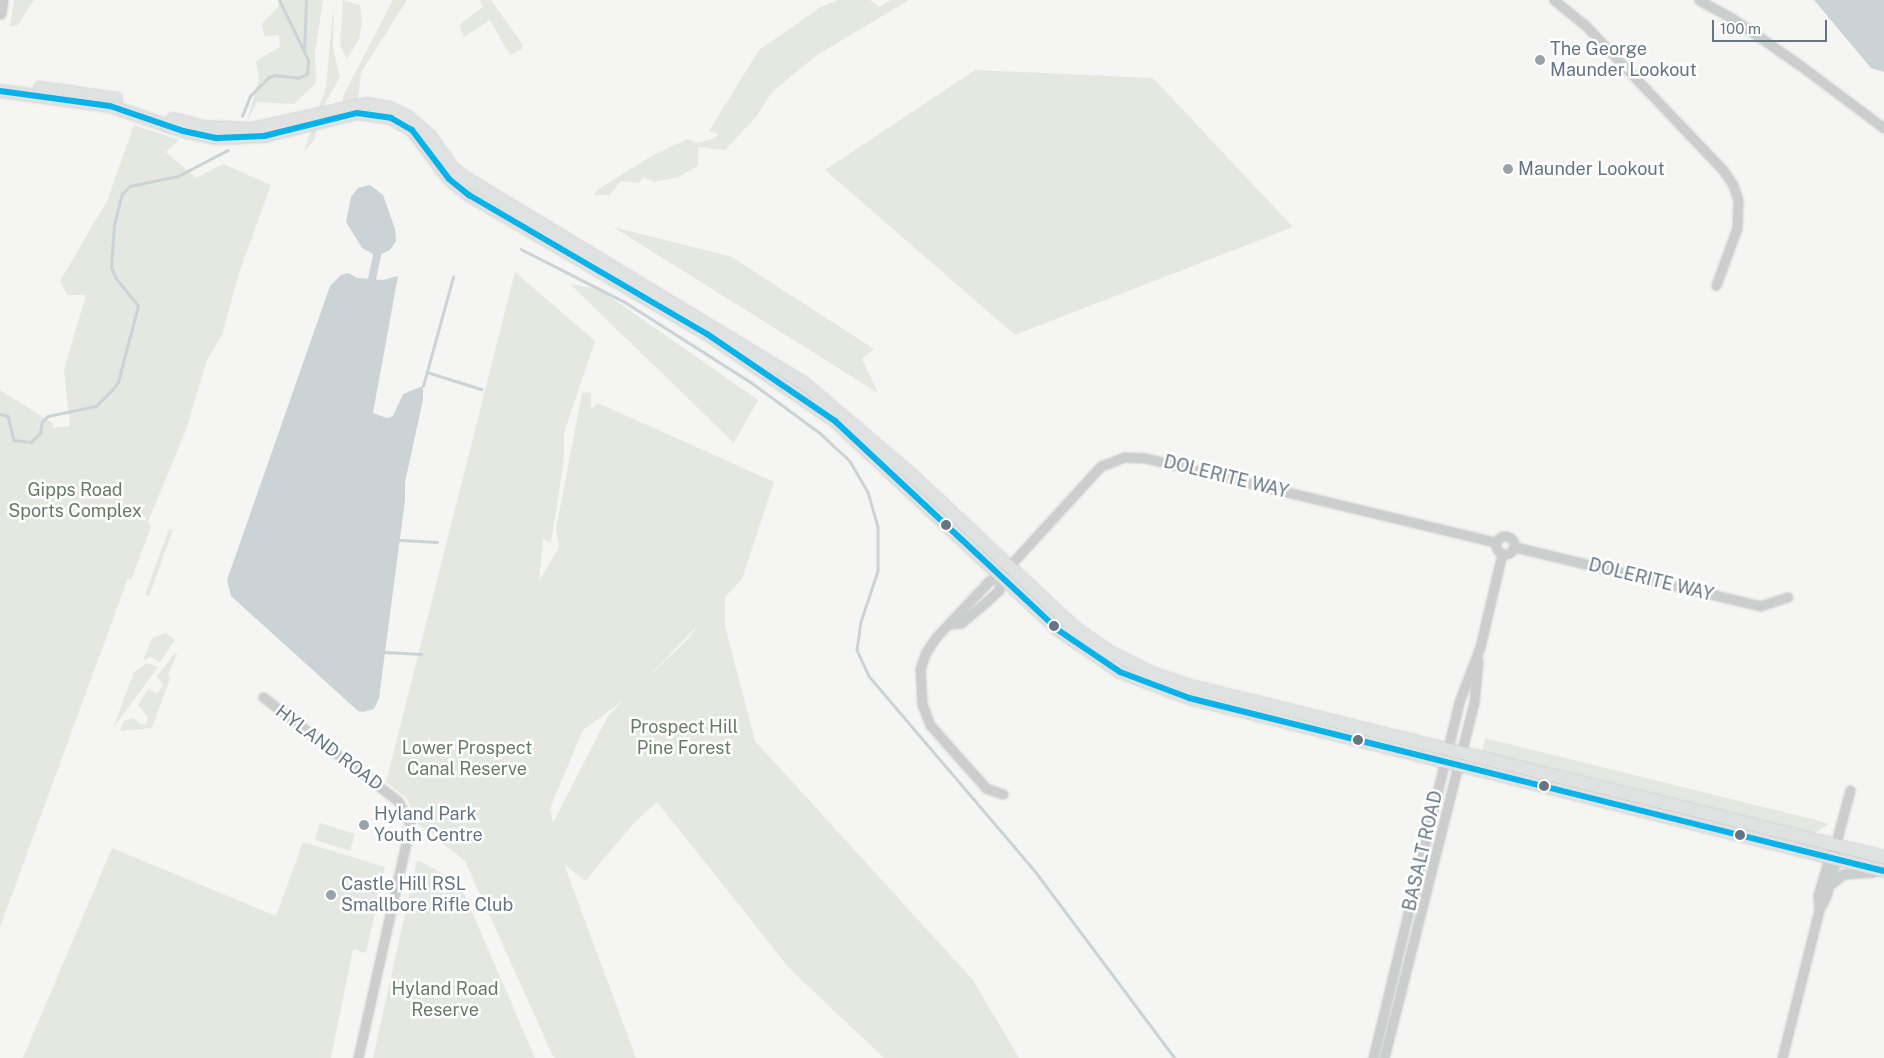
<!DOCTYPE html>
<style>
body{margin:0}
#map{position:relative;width:1884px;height:1058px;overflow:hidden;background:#f5f5f3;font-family:"Public Sans",sans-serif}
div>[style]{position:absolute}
.green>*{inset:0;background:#e4e8e1}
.water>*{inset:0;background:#ccd3d6}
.stream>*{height:2.5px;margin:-1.25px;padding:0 1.25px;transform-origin:1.25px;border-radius:1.25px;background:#ccd3d6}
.canal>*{height:8px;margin:-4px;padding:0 4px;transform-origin:4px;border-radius:4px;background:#ccd3d6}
.roads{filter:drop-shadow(0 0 1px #d2d3d2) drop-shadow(0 0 1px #d2d3d2)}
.minor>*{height:9px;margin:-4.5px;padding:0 4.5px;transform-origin:4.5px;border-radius:4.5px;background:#cccece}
.minor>.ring{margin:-4.5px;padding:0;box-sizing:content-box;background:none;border:9px solid #cccece;border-radius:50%}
.tertiary>*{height:11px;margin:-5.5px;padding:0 5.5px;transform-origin:5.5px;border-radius:5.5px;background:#cccece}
.secondary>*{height:12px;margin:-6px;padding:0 6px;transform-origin:6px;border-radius:6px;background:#e0e1e1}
.bus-1>*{height:6px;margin:-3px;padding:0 3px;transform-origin:3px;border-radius:3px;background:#05b2ea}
.dots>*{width:14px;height:14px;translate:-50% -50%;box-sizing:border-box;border:2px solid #fff;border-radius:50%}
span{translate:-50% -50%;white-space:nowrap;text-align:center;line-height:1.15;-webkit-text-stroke:5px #fff;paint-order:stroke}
.poi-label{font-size:18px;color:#657583}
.left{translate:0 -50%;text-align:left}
.street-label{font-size:18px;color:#657583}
.park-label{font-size:18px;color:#687b64}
.scale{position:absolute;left:1712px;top:20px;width:115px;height:22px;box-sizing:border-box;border:2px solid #657583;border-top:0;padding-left:6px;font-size:15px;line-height:18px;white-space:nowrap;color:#657583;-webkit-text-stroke:4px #fff;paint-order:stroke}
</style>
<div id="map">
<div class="green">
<i style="clip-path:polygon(14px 0,34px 0,17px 26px,10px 26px)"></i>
<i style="clip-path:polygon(279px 0,323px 0,315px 52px,316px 83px,294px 104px,257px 102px,247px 122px,259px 78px,256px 61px,280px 47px,279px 35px,264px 36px,262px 23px,278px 7px)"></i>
<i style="clip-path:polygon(334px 0,333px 48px,340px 77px,323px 107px,314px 141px,304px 151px,326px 87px)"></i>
<i style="clip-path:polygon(343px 0,360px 5px,362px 23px,359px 39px,347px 59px,340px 45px)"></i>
<i style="clip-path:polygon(393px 0,407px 0,361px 72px,358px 100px,343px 102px,343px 96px)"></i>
<i style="clip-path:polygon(480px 0,491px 0,523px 45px,521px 50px,510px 55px,490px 20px,464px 37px,459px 25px,483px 7px)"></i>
<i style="clip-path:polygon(839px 0,870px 0,879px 7px,891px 0,909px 0,817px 55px,772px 92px,756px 117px,725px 150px,698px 147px,698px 166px,678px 177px,654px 182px,644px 177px,639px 183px,621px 181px,610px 195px,594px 195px,597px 190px,650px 157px,687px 139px,698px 143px,717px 137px,718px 134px,709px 131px,759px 50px,821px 7px)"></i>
<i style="clip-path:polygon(975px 70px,1153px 78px,1293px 227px,1015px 335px,825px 170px)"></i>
<i style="clip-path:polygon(134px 125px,179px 140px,166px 152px,196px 178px,223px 164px,271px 185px,239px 273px,222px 335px,207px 360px,186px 430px,148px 522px,151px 527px,131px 580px,128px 578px,0 927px,0 390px,54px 424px,52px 428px,70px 426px,64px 369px,86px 295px,67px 295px,60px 281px,107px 201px)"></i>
<i style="clip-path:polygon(613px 227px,732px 257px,874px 349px,862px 359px,878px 393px)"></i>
<i style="clip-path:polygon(evenodd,515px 272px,595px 341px,564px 433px,564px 459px,551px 543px,543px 539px,539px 581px,559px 547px,556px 529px,582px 393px,591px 392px,591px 409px,598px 403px,774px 482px,742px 579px,725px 597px,725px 626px,755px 741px,973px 980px,1019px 1058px,884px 1058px,789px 968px,657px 802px,635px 822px,585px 881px,564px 864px,636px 1058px,555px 1058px,552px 1054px,465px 861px,418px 824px,406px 797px,386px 782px,515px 272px,697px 626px,689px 638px,644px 681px,697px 626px,515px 272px,624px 700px,608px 716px,553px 823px,550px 808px,583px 730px,624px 700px)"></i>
<i style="clip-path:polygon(570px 284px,599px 289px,758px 400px,734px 443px)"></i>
<i style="clip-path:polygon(169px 529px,173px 530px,149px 596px,145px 595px)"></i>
<i style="clip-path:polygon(166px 633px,175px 640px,160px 662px,150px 657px,143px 661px,152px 638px)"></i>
<i style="clip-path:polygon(175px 653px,177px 654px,168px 675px,170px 678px,152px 728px,120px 731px,124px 721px,134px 718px,140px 724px,146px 724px,148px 717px,138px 705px,148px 689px,157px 694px,163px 685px,157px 676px)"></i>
<i style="clip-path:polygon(147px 663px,158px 667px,113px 728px,134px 672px)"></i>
<i style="clip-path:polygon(1485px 738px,1820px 821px,1829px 824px,1811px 835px,1482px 753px)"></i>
<i style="clip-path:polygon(320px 823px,355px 834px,350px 851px,315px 840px)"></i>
<i style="clip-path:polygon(303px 842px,385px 867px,366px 953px,353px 949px,331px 1058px,23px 1058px,112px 848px,276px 916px)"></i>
<i style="clip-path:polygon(417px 860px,459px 882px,535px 1058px,373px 1058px)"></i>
</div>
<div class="water">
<i style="clip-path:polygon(1814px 0,1884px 0,1884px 72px,1871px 68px)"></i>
<i style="clip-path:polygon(370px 185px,383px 195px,395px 229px,396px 241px,390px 250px,377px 256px,362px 248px,346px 222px,351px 197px,358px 188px)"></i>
<i style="clip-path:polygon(348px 273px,358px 278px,383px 280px,398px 276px,373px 413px,387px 418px,393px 416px,403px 394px,423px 386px,423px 400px,405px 482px,405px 500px,379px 698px,374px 709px,363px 712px,358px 711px,231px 596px,227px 580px,330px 286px,341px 275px)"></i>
</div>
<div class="stream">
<i style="left:304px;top:51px;width:51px;rotate:-87.8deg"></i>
<i style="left:242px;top:116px;width:22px;rotate:-68deg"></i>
<i style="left:250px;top:96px;width:27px;rotate:-45deg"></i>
<i style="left:269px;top:77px;width:6px;rotate:-18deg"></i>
<i style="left:275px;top:75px;width:23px;rotate:7deg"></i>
<i style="left:298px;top:78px;width:10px;rotate:-24deg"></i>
<i style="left:307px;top:74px;width:14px;rotate:-86deg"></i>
<i style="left:308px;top:60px;width:67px;rotate:-115.8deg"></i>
<i style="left:521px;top:249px;width:117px;rotate:27deg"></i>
<i style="left:625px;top:302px;width:151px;rotate:32.5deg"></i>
<i style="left:752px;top:383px;width:84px;rotate:36.3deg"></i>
<i style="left:820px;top:433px;width:41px;rotate:43deg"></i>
<i style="left:850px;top:461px;width:36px;rotate:60deg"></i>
<i style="left:868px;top:492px;width:36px;rotate:74deg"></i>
<i style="left:878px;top:527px;width:44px;rotate:90deg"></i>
<i style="left:878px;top:571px;width:54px;rotate:108.4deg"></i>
<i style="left:861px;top:622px;width:28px;rotate:98deg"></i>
<i style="left:857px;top:650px;width:29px;rotate:65deg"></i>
<i style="left:869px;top:676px;width:256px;rotate:49.6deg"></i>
<i style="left:1035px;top:871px;width:234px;rotate:53.2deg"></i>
<i style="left:427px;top:372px;width:57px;rotate:17.5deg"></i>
<i style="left:423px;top:386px;width:113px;rotate:-74.6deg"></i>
<i style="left:0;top:414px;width:8px;rotate:14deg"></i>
<i style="left:8px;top:416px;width:25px;rotate:76deg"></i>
<i style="left:14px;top:440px;width:17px;rotate:7deg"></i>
<i style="left:31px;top:442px;width:13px;rotate:-45deg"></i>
<i style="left:40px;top:433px;width:11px;rotate:-80deg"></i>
<i style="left:42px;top:422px;width:8px;rotate:-45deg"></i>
<i style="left:48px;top:416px;width:49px;rotate:-11.8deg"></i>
<i style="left:96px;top:406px;width:24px;rotate:-45deg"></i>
<i style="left:113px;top:389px;width:9px;rotate:-54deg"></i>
<i style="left:118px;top:382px;width:79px;rotate:-75.3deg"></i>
<i style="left:138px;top:306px;width:35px;rotate:-129deg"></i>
<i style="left:116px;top:279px;width:13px;rotate:-113deg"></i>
<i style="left:111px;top:267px;width:42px;rotate:-85.9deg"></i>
<i style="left:114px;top:225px;width:32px;rotate:-76deg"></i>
<i style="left:122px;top:194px;width:11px;rotate:-45deg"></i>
<i style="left:130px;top:186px;width:49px;rotate:-11.8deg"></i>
<i style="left:178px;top:176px;width:56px;rotate:-27.5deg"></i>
<i style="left:400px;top:540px;width:37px;rotate:3deg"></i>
<i style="left:385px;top:652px;width:36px;rotate:3deg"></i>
</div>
<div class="canal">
<i style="left:372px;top:279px;width:24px;rotate:-78deg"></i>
</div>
<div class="roads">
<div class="minor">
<i style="left:1554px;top:0;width:38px;rotate:39deg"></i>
<i style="left:1584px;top:24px;width:202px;rotate:46.4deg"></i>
<i style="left:1723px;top:170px;width:18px;rotate:56deg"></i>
<i style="left:1733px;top:185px;width:16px;rotate:72deg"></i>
<i style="left:1738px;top:200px;width:28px;rotate:92deg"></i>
<i style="left:1737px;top:228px;width:61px;rotate:110.2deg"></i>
<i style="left:1699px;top:0;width:38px;rotate:29deg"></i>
<i style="left:1732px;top:18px;width:84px;rotate:34.8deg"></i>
<i style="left:1801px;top:66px;width:104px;rotate:36.8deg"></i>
<i class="ring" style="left:1496px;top:536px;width:9px;height:9px"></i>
<i style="left:1515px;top:547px;width:252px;rotate:13.5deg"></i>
<i style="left:1760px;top:606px;width:29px;rotate:-18deg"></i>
<i style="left:951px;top:624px;width:10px;rotate:-6deg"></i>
<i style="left:961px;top:623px;width:33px;rotate:-40deg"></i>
<i style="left:986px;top:602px;width:18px;rotate:-43deg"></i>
<i style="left:999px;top:590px;width:15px;rotate:-82deg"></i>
<i style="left:263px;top:697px;width:170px;rotate:37.6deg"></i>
<i style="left:398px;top:801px;width:27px;rotate:63deg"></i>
<i style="left:410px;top:825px;width:239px;rotate:102.6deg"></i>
<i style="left:1003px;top:794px;width:18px;rotate:-161deg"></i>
<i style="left:986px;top:788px;width:84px;rotate:-131.6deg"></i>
<i style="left:930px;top:725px;width:22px;rotate:-111deg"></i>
<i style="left:922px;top:704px;width:35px;rotate:-93deg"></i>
<i style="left:920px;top:669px;width:18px;rotate:-71deg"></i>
<i style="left:926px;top:652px;width:18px;rotate:-56deg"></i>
<i style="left:936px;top:637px;width:77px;rotate:-46.6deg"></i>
<i style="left:989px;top:581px;width:13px;rotate:-27deg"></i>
<i style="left:1001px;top:575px;width:148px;rotate:-47.5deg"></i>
<i style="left:1101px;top:466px;width:25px;rotate:-21deg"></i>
<i style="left:1124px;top:457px;width:21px;rotate:3deg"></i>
<i style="left:1145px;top:458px;width:361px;rotate:13.5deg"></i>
<i style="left:1831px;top:884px;width:16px;rotate:-38deg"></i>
<i style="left:1844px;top:874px;width:30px;rotate:-4deg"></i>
<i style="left:1819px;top:909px;width:14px;rotate:-94deg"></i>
<i style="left:1818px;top:895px;width:45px;rotate:-73.2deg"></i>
<i style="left:1373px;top:1058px;width:366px;rotate:-76.4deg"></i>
<i style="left:1459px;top:702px;width:59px;rotate:-69.1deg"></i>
<i style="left:1480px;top:647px;width:96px;rotate:-76.7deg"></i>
<i style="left:1384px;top:1058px;width:366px;rotate:-75.8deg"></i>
<i style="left:1474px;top:703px;width:43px;rotate:-84.7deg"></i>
<i style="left:1782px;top:1058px;width:153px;rotate:-76deg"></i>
<i style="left:1819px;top:910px;width:16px;rotate:-63deg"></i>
<i style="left:1826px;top:896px;width:38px;rotate:-75deg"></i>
<i style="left:1836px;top:859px;width:13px;rotate:-94deg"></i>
<i style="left:1835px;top:846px;width:58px;rotate:-75deg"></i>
</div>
<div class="tertiary">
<i style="left:0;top:13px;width:13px;rotate:-81deg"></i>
</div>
<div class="secondary">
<i style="left:40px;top:88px;width:77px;rotate:8.2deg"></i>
<i style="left:0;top:91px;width:111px;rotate:7.8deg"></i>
<i style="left:110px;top:106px;width:77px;rotate:18.9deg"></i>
<i style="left:183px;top:131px;width:35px;rotate:12deg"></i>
<i style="left:217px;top:138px;width:47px;rotate:-2.4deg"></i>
<i style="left:264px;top:136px;width:96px;rotate:-13.9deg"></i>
<i style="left:357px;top:113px;width:34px;rotate:8deg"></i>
<i style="left:391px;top:118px;width:24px;rotate:30deg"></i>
<i style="left:412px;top:130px;width:61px;rotate:52.9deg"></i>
<i style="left:449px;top:179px;width:26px;rotate:39deg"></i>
<i style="left:469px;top:195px;width:276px;rotate:30.3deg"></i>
<i style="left:707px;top:334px;width:155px;rotate:34.2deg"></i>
<i style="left:835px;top:421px;width:306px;rotate:43.1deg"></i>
<i style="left:1058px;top:630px;width:75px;rotate:34.1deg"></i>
<i style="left:1120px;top:672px;width:74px;rotate:20.6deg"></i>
<i style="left:1189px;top:698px;width:716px;rotate:13.98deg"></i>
<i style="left:173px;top:119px;width:31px;rotate:15deg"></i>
<i style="left:203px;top:127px;width:48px;rotate:2.4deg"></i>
<i style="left:251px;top:129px;width:118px;rotate:-12.3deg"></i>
<i style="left:366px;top:104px;width:23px;rotate:10deg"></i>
<i style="left:389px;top:108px;width:21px;rotate:25deg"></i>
<i style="left:408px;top:117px;width:29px;rotate:41deg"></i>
<i style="left:430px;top:136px;width:39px;rotate:55deg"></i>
<i style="left:452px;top:168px;width:19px;rotate:36deg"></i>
<i style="left:467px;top:179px;width:395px;rotate:31.2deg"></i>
<i style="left:805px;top:384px;width:140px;rotate:40.4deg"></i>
<i style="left:912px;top:475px;width:222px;rotate:43.2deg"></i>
<i style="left:1074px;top:627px;width:42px;rotate:35.2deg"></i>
<i style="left:1108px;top:651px;width:46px;rotate:27.1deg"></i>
<i style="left:1149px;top:672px;width:40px;rotate:18.9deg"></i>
<i style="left:1187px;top:685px;width:718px;rotate:13.86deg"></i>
</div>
</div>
<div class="bus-1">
<i style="left:0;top:91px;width:111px;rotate:7.8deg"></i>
<i style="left:110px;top:106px;width:77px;rotate:18.9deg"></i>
<i style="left:183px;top:131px;width:35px;rotate:12deg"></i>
<i style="left:217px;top:138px;width:47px;rotate:-2.4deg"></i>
<i style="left:264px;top:136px;width:96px;rotate:-13.9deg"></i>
<i style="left:357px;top:113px;width:34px;rotate:8deg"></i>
<i style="left:391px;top:118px;width:24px;rotate:30deg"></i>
<i style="left:412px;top:130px;width:61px;rotate:52.9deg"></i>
<i style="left:449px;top:179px;width:26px;rotate:39deg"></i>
<i style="left:469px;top:195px;width:276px;rotate:30.3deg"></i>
<i style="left:707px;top:334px;width:155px;rotate:34.2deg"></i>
<i style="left:835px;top:421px;width:306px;rotate:43.1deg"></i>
<i style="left:1058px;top:630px;width:75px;rotate:34.1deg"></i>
<i style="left:1120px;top:672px;width:74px;rotate:20.6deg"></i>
<i style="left:1189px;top:698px;width:716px;rotate:13.98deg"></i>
</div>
<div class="dots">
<i style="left:1540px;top:60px;background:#97a2aa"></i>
<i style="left:1508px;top:169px;background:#97a2aa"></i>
<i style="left:946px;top:525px;background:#657583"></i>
<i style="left:1054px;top:626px;background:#657583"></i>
<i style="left:1358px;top:740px;background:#657583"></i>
<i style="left:1544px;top:786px;background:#657583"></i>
<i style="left:364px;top:825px;background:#97a2aa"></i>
<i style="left:1740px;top:835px;background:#657583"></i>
<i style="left:331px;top:895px;background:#97a2aa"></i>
</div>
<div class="poi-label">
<span class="left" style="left:1550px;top:60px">The George<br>Maunder Lookout</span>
<span class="left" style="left:1518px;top:169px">Maunder Lookout</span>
<span class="left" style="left:374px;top:825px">Hyland Park<br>Youth Centre</span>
<span class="left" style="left:341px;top:895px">Castle Hill RSL<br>Smallbore Rifle Club</span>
</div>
<div class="street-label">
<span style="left:1226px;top:477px;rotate:14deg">DOLERITE WAY</span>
<span style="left:1651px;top:580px;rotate:14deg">DOLERITE WAY</span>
<span style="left:329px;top:748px;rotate:37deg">HYLAND ROAD</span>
<span style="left:1423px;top:851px;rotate:-77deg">BASALT ROAD</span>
</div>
<div class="park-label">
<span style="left:75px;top:501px">Gipps Road<br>Sports Complex</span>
<span style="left:684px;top:738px">Prospect Hill<br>Pine Forest</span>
<span style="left:467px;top:759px">Lower Prospect<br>Canal Reserve</span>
<span style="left:445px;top:1000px">Hyland Road<br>Reserve</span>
</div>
<div class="scale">100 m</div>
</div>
